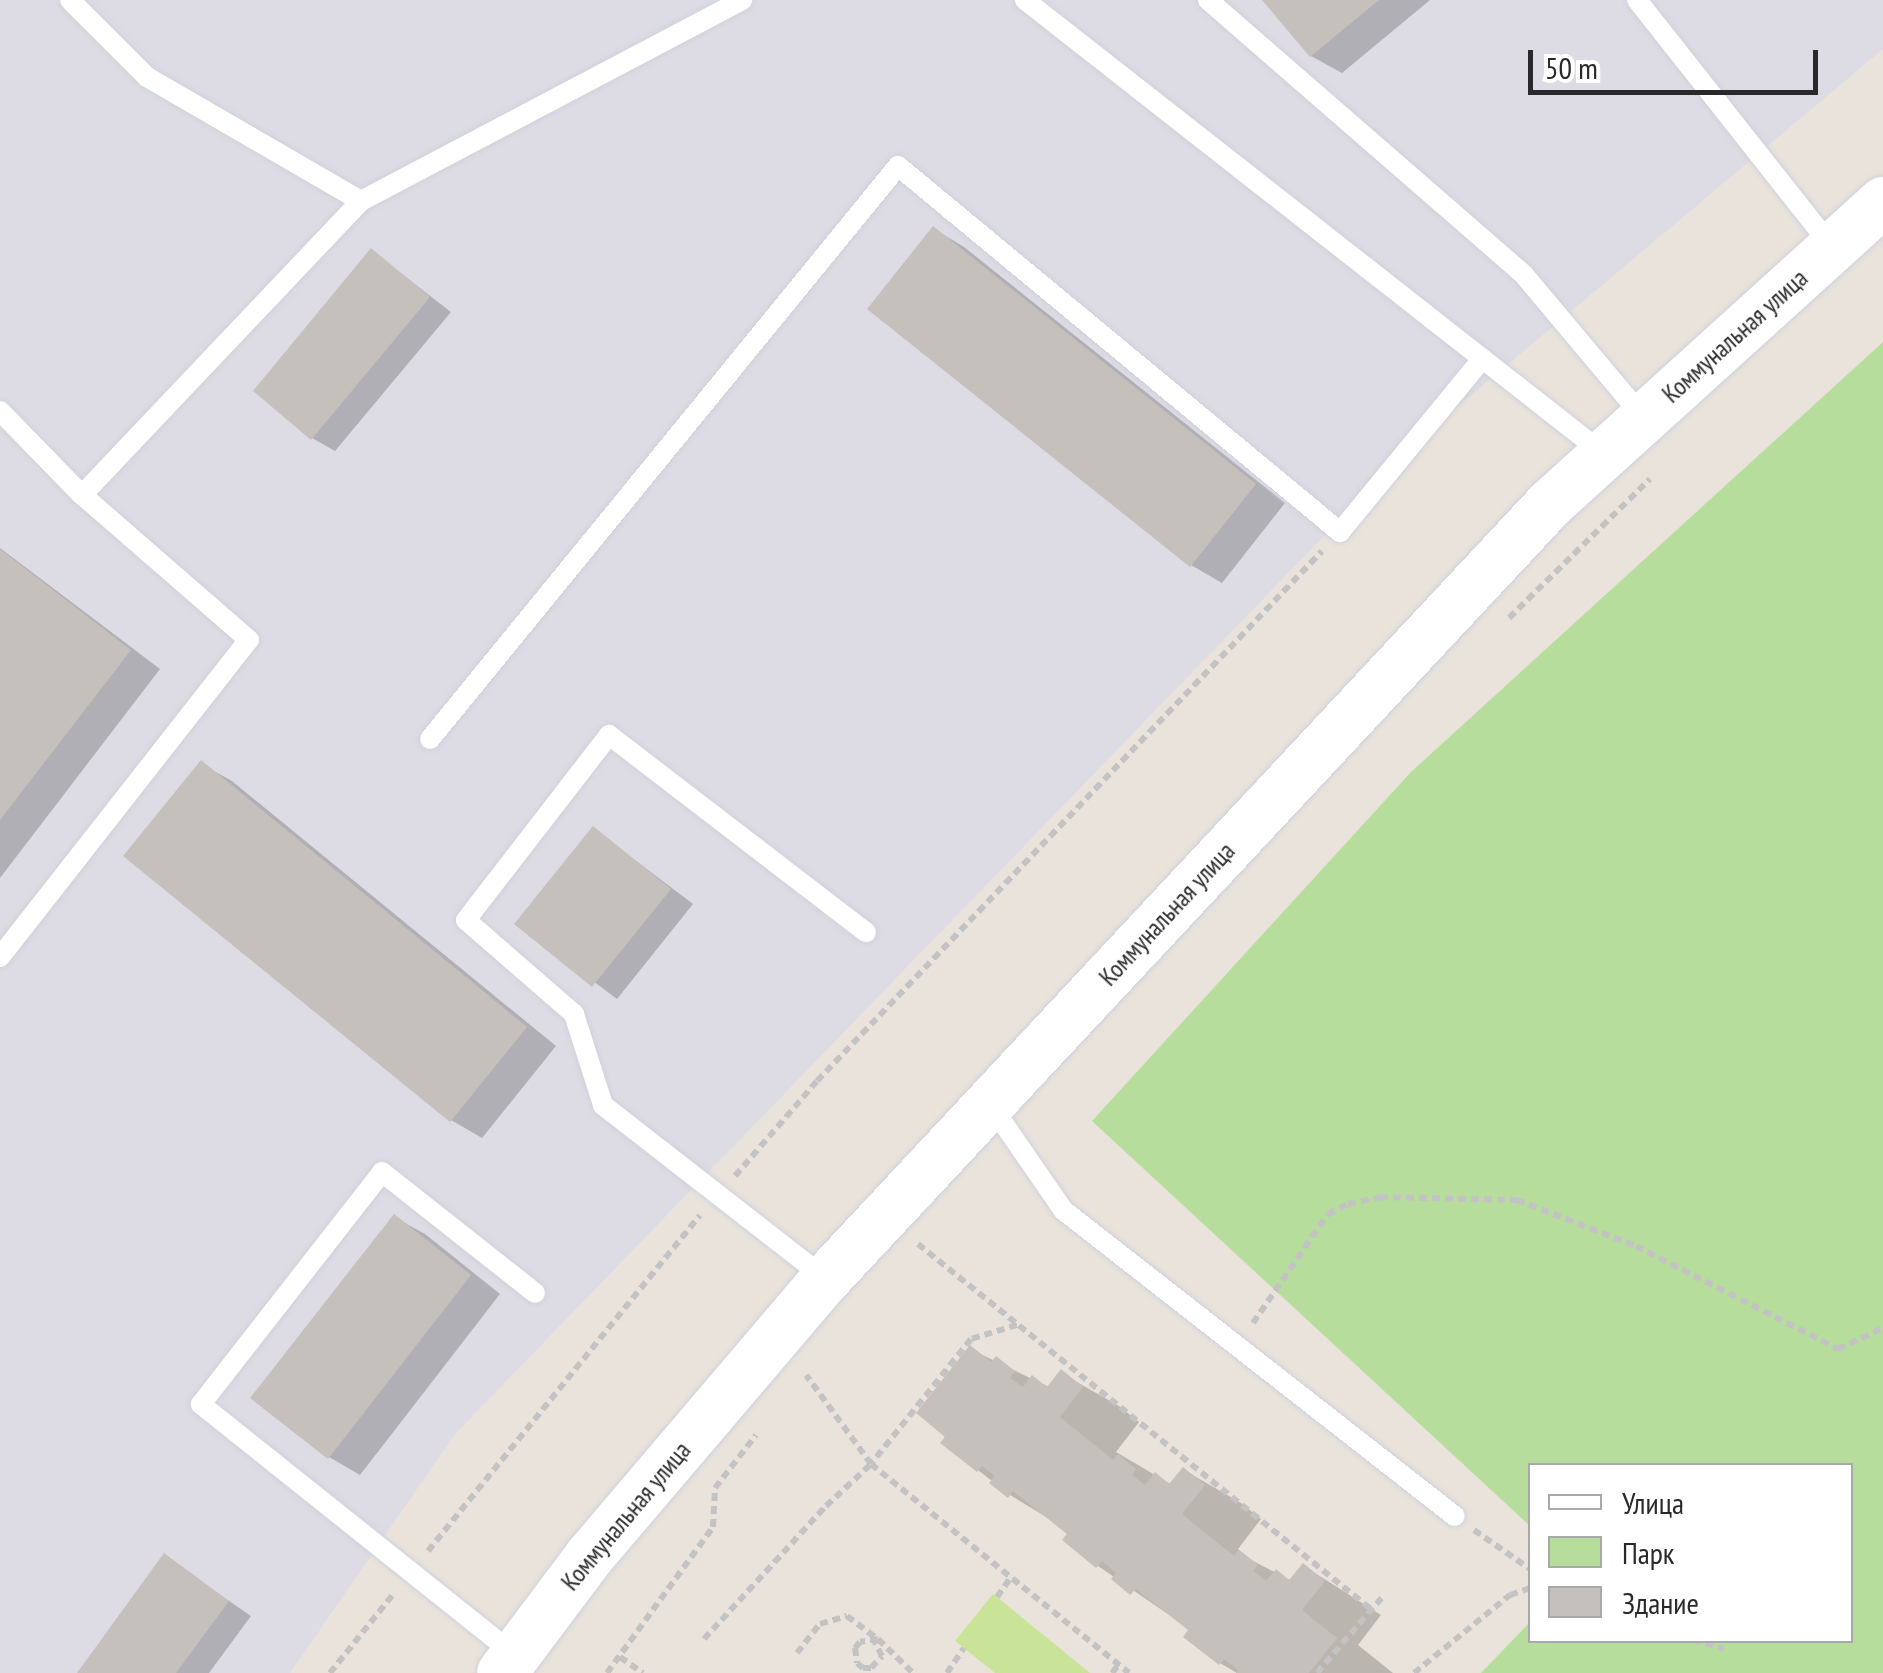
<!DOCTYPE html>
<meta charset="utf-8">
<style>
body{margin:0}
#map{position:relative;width:1883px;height:1673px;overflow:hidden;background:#eae3db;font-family:"PT Sans Narrow",sans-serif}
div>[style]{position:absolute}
.industrial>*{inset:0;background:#dddbe3}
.green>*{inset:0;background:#b6dd9b}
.pitch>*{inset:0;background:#c9e498}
.shadow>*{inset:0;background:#0003}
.building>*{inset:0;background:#c5c0bb}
.path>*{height:6px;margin-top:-3px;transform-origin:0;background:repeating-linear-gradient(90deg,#c3c3c3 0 8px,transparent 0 13px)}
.roads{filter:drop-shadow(0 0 2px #ced2dc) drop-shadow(0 0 2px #ced2dc)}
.service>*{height:20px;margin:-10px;padding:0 10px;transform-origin:10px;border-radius:10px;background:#fff}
.tertiary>*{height:50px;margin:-25px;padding:0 25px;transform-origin:25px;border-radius:25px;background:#fff}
span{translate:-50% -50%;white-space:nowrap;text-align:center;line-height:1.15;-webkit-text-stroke:8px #fff;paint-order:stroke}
.street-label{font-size:25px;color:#292929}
.legend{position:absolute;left:1528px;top:1463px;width:325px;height:180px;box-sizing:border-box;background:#fff;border:2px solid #a9a9a9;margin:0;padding:12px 18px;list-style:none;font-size:30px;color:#292929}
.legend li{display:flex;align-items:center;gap:20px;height:50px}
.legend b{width:50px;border:2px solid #a9a9a9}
.scale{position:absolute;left:1528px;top:50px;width:290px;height:45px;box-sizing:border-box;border:5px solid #292929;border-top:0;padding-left:12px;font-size:30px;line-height:35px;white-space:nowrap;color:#292929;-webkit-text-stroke:8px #fff;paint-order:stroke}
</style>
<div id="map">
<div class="industrial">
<i style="clip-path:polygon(0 0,1883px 0,1883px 49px,1412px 445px,455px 1434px,290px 1673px,0 1673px)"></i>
</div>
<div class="green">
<i style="clip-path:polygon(1883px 342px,1883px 1673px,1481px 1673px,1530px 1622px,1530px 1640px,1850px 1640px,1850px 1466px,1530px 1466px,1530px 1526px,1092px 1121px,1411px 772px)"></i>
</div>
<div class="pitch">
<i style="clip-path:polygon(993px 1594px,997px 1597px,1090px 1673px,995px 1673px,964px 1648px,955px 1641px)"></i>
</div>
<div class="shadow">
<i style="clip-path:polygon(1265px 0,1430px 0,1342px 73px,1311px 56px)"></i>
<i style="clip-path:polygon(934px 229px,964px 247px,1285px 503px,1222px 583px,1191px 565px)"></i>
<i style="clip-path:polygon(372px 251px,451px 312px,335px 451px,312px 438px)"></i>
<i style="clip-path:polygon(0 548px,160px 669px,0 878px)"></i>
<i style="clip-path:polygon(201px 764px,232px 781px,556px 1046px,482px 1138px,451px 1120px)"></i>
<i style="clip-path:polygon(594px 829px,693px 904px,617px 999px,517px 924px)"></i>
<i style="clip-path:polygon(394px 1217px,425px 1234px,500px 1294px,360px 1475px,329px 1457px)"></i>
<i style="clip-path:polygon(970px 1349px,1049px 1387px,1061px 1373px,1119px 1406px,1139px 1422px,1116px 1452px,1172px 1485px,1184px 1470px,1241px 1503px,1261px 1519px,1238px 1549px,1253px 1561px,1292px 1581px,1304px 1566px,1381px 1615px,1358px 1645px,1393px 1673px,1237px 1673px,1220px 1663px,1191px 1630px,1098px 1566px,1058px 1524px,1010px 1495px,943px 1443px)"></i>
<i style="clip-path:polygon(165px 1557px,251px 1616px,209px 1673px,80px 1673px)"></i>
</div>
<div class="building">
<i style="clip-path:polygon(1262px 0,1379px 0,1310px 57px)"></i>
<i style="clip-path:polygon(933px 226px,1256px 484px,1190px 567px,867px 309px)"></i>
<i style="clip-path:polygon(371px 248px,430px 297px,311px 440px,253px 391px)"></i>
<i style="clip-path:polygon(0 549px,131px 650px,0 820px)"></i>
<i style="clip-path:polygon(201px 760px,527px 1027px,450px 1122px,123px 856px)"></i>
<i style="clip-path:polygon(593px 826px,671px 889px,592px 987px,514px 924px)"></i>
<i style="clip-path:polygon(394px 1214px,471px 1275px,328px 1459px,250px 1398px)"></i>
<i style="clip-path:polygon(970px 1345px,991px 1362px,996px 1356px,1015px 1371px,1010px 1378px,1023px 1387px,1032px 1375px,1047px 1387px,1061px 1369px,1083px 1387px,1060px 1417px,1113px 1460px,1118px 1454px,1136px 1469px,1132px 1475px,1145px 1485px,1155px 1472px,1169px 1484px,1183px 1467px,1205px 1485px,1182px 1514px,1234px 1556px,1239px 1550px,1258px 1565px,1253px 1571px,1266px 1581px,1276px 1569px,1289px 1580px,1303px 1563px,1325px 1581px,1302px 1610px,1337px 1638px,1309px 1673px,1236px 1673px,1238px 1670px,1224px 1659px,1219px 1665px,1183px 1637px,1188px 1630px,1136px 1589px,1130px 1595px,1111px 1579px,1116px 1573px,1102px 1561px,1096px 1568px,1062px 1540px,1067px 1534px,1013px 1491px,1008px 1498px,989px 1483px,995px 1476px,982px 1466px,977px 1472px,940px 1443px,945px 1437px,916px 1413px)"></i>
<i style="clip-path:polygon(164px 1553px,229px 1601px,176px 1673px,77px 1673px)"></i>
</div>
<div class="path">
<i style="left:1509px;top:618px;width:198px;rotate:-44.6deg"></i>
<i style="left:735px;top:1176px;width:125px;rotate:-49.2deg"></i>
<i style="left:817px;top:1081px;width:732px;rotate:-46.38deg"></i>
<i style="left:918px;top:1244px;width:583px;rotate:38.87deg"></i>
<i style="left:1253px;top:1323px;width:132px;rotate:-55.5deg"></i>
<i style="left:1328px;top:1214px;width:22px;rotate:-27deg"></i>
<i style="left:1348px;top:1204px;width:33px;rotate:-12deg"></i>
<i style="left:1380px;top:1197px;width:137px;rotate:1.3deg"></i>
<i style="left:1517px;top:1200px;width:128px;rotate:21.1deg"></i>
<i style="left:1636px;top:1246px;width:227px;rotate:27deg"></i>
<i style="left:1838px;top:1349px;width:50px;rotate:-25deg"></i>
<i style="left:1017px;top:1325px;width:48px;rotate:163.1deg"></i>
<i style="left:971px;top:1339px;width:160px;rotate:128.7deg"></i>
<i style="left:871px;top:1464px;width:332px;rotate:39deg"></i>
<i style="left:1474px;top:1530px;width:68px;rotate:34.9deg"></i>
<i style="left:428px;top:1551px;width:432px;rotate:-51deg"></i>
<i style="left:997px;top:1597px;width:24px;rotate:-55deg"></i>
<i style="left:704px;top:1639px;width:180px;rotate:-47.5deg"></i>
<i style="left:826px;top:1506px;width:62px;rotate:-43deg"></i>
<i style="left:871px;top:1464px;width:110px;rotate:-126.1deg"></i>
<i style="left:878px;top:1639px;width:49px;rotate:44.2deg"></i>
<i style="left:1693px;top:1640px;width:32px;rotate:16deg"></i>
<i style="left:797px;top:1653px;width:37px;rotate:-52deg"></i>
<i style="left:820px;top:1624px;width:28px;rotate:-17deg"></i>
<i style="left:847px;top:1616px;width:39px;rotate:37deg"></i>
<i style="left:878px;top:1639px;width:18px;rotate:171deg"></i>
<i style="left:860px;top:1642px;width:8px;rotate:130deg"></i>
<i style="left:855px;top:1648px;width:15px;rotate:82deg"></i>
<i style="left:857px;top:1663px;width:8px;rotate:40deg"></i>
<i style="left:863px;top:1668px;width:8px"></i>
<i style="left:871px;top:1668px;width:16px;rotate:-47deg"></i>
<i style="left:882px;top:1656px;width:16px;rotate:-117deg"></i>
<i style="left:620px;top:1657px;width:28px;rotate:35deg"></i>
<i style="left:330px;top:1673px;width:104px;rotate:-51.3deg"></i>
<i style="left:607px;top:1673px;width:180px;rotate:-54deg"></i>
<i style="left:713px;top:1527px;width:39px;rotate:-87deg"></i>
<i style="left:715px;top:1488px;width:67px;rotate:-52.3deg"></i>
<i style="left:947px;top:1673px;width:30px;rotate:-56deg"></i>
<i style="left:1112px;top:1673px;width:11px;rotate:-52deg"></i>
<i style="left:1317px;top:1673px;width:103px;rotate:-49.3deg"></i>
<i style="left:1414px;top:1673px;width:124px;rotate:-39.1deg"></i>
<i style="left:1510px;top:1595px;width:21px;rotate:-19deg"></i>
</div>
<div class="roads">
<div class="service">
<i style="left:70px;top:0;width:109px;rotate:45deg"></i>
<i style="left:147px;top:77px;width:247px;rotate:30.1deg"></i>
<i style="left:361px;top:201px;width:431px;rotate:-27.8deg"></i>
<i style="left:1025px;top:0;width:736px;rotate:38.1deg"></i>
<i style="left:1208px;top:0;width:419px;rotate:41deg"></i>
<i style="left:1524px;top:275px;width:187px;rotate:50deg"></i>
<i style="left:1637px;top:0;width:313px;rotate:51.7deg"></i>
<i style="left:0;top:411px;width:117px;rotate:45.7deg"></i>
<i style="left:82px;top:495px;width:405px;rotate:-46.5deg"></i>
<i style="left:430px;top:739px;width:740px;rotate:-50.76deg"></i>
<i style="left:898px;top:166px;width:574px;rotate:39.63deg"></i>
<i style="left:1340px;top:532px;width:224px;rotate:-50.6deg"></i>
<i style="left:0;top:957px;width:403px;rotate:-51.9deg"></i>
<i style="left:249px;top:640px;width:221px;rotate:-139deg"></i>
<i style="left:990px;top:1104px;width:129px;rotate:55.4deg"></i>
<i style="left:1063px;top:1210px;width:497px;rotate:38deg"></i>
<i style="left:825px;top:1278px;width:281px;rotate:-142.1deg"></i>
<i style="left:603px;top:1105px;width:96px;rotate:-107.7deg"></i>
<i style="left:574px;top:1014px;width:143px;rotate:-139deg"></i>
<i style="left:466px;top:920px;width:234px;rotate:-52.3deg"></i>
<i style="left:609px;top:735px;width:324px;rotate:37.5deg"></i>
<i style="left:515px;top:1655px;width:402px;rotate:-141.4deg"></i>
<i style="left:201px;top:1404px;width:294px;rotate:-52deg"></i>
<i style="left:382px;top:1172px;width:195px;rotate:38.3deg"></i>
</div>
<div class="tertiary">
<i style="left:502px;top:1673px;width:145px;rotate:-53.1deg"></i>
<i style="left:589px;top:1557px;width:365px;rotate:-49.6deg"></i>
<i style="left:826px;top:1279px;width:1061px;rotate:-46.95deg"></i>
<i style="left:1550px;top:504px;width:450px;rotate:-42.2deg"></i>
</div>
</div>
<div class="street-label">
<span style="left:1735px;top:336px;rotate:-42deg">Коммунальная улица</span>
<span style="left:1167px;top:914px;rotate:-47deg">Коммунальная улица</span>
<span style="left:626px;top:1516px;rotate:-50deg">Коммунальная улица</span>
</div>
<ul class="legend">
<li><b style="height:12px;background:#fff"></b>Улица</li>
<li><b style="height:28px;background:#b6dd9b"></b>Парк</li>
<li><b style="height:28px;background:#c5c0bb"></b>Здание</li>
</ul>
<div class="scale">50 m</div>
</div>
